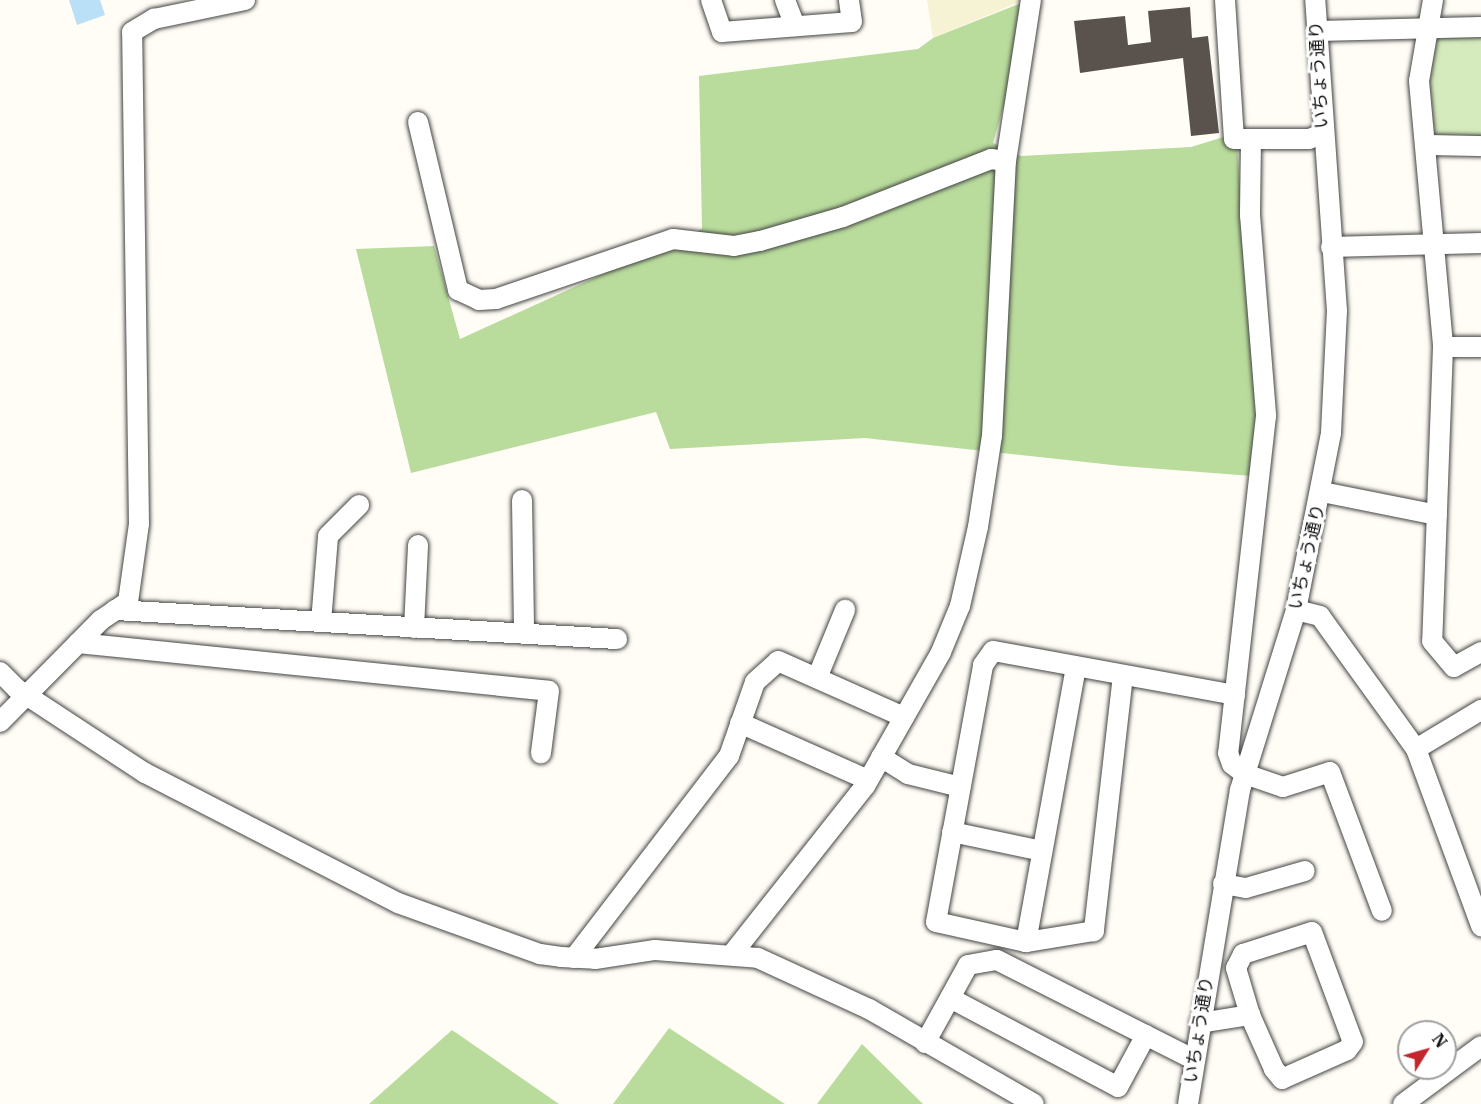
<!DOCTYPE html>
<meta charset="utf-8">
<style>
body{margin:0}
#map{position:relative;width:1481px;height:1104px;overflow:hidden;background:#fffdf5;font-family:"IBM Plex Serif","Noto Sans JP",serif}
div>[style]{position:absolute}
.farmland>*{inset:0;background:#f6f3d4}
.green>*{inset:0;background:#d5ebbd}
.forest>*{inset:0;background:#b9dc9c}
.water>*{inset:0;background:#b9e0f7}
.building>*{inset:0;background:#5a524d}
.roads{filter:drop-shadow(0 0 2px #444) drop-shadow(0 0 2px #444)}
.minor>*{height:20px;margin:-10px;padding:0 10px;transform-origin:10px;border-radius:10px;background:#fff}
span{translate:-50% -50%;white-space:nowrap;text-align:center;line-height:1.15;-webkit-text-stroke:6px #fff;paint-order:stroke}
.street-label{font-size:18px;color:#111}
.north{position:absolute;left:1397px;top:1020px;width:60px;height:60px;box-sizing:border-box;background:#fff;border:2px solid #a0a0a0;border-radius:50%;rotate:53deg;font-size:16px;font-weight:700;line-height:24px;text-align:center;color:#111}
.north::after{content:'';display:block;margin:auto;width:21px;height:27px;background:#c4262e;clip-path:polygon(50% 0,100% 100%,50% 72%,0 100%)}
</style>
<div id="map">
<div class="farmland">
<i style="clip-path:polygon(927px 0,1024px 0,933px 38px)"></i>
</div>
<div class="green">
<i style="clip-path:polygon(1429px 27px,1481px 27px,1481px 146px,1426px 145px)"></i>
</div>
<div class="forest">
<i style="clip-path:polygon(1029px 0,1034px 0,993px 143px,1021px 156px,1191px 147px,1230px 135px,1237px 145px,1256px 417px,1252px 476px,1122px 466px,865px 438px,670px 449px,656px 412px,411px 473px,356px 249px,434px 246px,460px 339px,702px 229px,699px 76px,918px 49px,933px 38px)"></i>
<i style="clip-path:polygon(669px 1028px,785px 1104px,613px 1104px)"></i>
<i style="clip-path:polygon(452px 1030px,559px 1104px,369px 1104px)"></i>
<i style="clip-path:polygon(862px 1044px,923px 1104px,817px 1104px)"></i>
</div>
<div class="water">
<i style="clip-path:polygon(69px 0,100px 0,105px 15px,77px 25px)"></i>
</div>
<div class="building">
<i style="clip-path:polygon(1190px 7px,1192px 38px,1208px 36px,1219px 133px,1191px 136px,1183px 58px,1080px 73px,1074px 21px,1125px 16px,1128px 45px,1151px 42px,1148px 11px)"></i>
</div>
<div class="roads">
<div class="minor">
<i style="left:711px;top:0;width:34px;rotate:71deg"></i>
<i style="left:722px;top:32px;width:130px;rotate:-4.4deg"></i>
<i style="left:852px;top:22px;width:22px;rotate:-98deg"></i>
<i style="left:785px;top:0;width:28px;rotate:69deg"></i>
<i style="left:1225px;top:0;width:139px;rotate:86.3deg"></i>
<i style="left:1234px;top:139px;width:75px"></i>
<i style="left:1309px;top:139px;width:14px;rotate:-21deg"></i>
<i style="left:1433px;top:0;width:82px;rotate:99.8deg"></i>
<i style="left:1419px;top:81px;width:267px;rotate:84.8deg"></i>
<i style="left:1443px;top:347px;width:294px;rotate:92.1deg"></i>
<i style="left:1432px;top:641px;width:34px;rotate:50deg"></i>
<i style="left:1454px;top:667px;width:31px;rotate:-29deg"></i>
<i style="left:1318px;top:31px;width:163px;rotate:-1.4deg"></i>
<i style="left:418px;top:122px;width:173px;rotate:76.6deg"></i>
<i style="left:458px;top:290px;width:23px;rotate:25deg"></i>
<i style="left:479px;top:300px;width:17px;rotate:-3deg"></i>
<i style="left:496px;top:299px;width:187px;rotate:-18.7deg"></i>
<i style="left:673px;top:239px;width:61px;rotate:6.5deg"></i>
<i style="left:734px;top:246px;width:26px;rotate:-11deg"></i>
<i style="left:760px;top:241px;width:86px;rotate:-16.1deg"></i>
<i style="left:843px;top:217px;width:159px;rotate:-21.4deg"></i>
<i style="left:991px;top:159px;width:15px;rotate:8deg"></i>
<i style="left:1251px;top:140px;width:75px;rotate:90.8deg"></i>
<i style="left:1250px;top:215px;width:202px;rotate:85.4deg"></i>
<i style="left:1266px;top:416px;width:339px;rotate:96.4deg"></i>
<i style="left:1228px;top:753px;width:12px;rotate:70deg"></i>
<i style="left:1232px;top:764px;width:16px;rotate:38deg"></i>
<i style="left:1245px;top:774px;width:40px;rotate:18.9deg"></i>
<i style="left:1283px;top:787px;width:49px;rotate:-17.7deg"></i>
<i style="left:1330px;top:772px;width:148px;rotate:69.5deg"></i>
<i style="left:1426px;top:145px;width:55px;rotate:1deg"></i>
<i style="left:1331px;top:247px;width:150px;rotate:-1.5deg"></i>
<i style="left:1443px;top:347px;width:38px"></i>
<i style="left:1322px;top:492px;width:117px;rotate:11.3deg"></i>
<i style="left:522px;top:500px;width:134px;rotate:89.1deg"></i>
<i style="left:115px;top:610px;width:503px;rotate:3.31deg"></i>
<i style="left:1296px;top:610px;width:25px;rotate:14deg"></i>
<i style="left:1320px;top:616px;width:164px;rotate:54.2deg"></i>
<i style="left:1416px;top:749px;width:189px;rotate:69.8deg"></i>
<i style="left:321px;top:622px;width:86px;rotate:-85.3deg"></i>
<i style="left:328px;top:536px;width:44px;rotate:-45deg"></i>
<i style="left:414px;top:628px;width:83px;rotate:-87.2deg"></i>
<i style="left:78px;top:643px;width:473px;rotate:5.8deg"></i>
<i style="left:549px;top:691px;width:63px;rotate:97.4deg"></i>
<i style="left:0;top:672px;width:24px;rotate:45deg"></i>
<i style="left:17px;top:689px;width:153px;rotate:33.3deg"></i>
<i style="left:145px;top:773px;width:284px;rotate:27.2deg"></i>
<i style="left:398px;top:903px;width:151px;rotate:19.8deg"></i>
<i style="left:540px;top:954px;width:21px;rotate:8deg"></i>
<i style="left:561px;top:957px;width:34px;rotate:3deg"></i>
<i style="left:595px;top:959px;width:61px;rotate:-8.5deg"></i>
<i style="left:655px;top:950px;width:103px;rotate:4.4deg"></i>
<i style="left:758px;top:958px;width:122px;rotate:24.7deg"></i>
<i style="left:869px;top:1009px;width:190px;rotate:29.9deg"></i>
<i style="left:1123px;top:675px;width:258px;rotate:96.5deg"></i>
<i style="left:1094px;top:931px;width:69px;rotate:170.8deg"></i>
<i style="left:1026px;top:942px;width:92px;rotate:-167.5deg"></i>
<i style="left:936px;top:922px;width:261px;rotate:-79.6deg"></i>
<i style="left:983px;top:665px;width:17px;rotate:-54deg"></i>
<i style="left:993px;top:651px;width:246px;rotate:10.3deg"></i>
<i style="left:817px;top:678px;width:74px;rotate:-67.6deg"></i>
<i style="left:0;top:722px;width:144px;rotate:-45.3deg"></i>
<i style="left:101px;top:620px;width:32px;rotate:-34deg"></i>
<i style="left:128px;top:602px;width:79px;rotate:-82deg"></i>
<i style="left:139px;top:524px;width:492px;rotate:-90.8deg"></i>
<i style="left:132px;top:32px;width:26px;rotate:-31deg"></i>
<i style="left:154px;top:19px;width:93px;rotate:-11.8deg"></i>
<i style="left:740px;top:723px;width:140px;rotate:24deg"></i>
<i style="left:1416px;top:749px;width:76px;rotate:-31deg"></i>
<i style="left:881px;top:757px;width:32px;rotate:32deg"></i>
<i style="left:908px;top:774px;width:54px;rotate:14deg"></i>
<i style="left:952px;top:832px;width:92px;rotate:11.9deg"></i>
<i style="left:1223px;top:884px;width:23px;rotate:10deg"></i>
<i style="left:1246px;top:888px;width:61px;rotate:-16.1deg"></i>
<i style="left:1026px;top:942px;width:280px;rotate:-79.7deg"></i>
<i style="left:733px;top:953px;width:213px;rotate:-51.7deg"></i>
<i style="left:865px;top:786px;width:154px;rotate:-60.4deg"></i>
<i style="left:941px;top:652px;width:50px;rotate:-67.6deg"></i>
<i style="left:960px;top:606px;width:81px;rotate:-77.2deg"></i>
<i style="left:978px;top:527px;width:92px;rotate:-81.3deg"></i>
<i style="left:992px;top:436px;width:275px;rotate:-87.1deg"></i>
<i style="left:1006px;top:161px;width:163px;rotate:-81.2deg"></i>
<i style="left:574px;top:958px;width:255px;rotate:-52.5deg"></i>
<i style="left:729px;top:756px;width:78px;rotate:-70.6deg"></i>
<i style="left:755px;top:682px;width:31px;rotate:-42deg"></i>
<i style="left:778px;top:661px;width:138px;rotate:24deg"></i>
<i style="left:950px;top:998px;width:190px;rotate:27.9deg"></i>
<i style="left:1118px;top:1087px;width:59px;rotate:-61.7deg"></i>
<i style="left:1200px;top:1023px;width:51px;rotate:-9.1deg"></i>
<i style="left:1250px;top:1015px;width:49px;rotate:-106.6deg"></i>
<i style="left:1236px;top:968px;width:16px;rotate:-63deg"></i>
<i style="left:1243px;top:954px;width:72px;rotate:-17.7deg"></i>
<i style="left:1312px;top:932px;width:117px;rotate:69.6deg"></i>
<i style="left:1353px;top:1042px;width:10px;rotate:127deg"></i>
<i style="left:1347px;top:1050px;width:71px;rotate:156deg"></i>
<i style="left:1282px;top:1079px;width:13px;rotate:-129deg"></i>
<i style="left:1274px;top:1069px;width:59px;rotate:-114deg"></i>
<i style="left:925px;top:1043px;width:89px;rotate:-61.1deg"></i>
<i style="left:968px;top:965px;width:29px;rotate:-10deg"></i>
<i style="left:997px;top:960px;width:222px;rotate:26.8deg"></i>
<i style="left:1188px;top:1104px;width:318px;rotate:-80.6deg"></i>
<i style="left:1240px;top:790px;width:189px;rotate:-72.7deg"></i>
<i style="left:1296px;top:610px;width:180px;rotate:-78.8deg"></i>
<i style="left:1331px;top:433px;width:122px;rotate:-87.2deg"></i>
<i style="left:1337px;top:311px;width:312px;rotate:-94deg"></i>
<i style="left:1403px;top:1104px;width:97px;rotate:-36.6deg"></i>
</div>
</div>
<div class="street-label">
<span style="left:1319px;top:75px;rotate:-93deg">いちょう通り</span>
<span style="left:1307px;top:557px;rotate:-77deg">いちょう通り</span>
<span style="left:1199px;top:1030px;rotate:-81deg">いちょう通り</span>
</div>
<div class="north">N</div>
</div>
